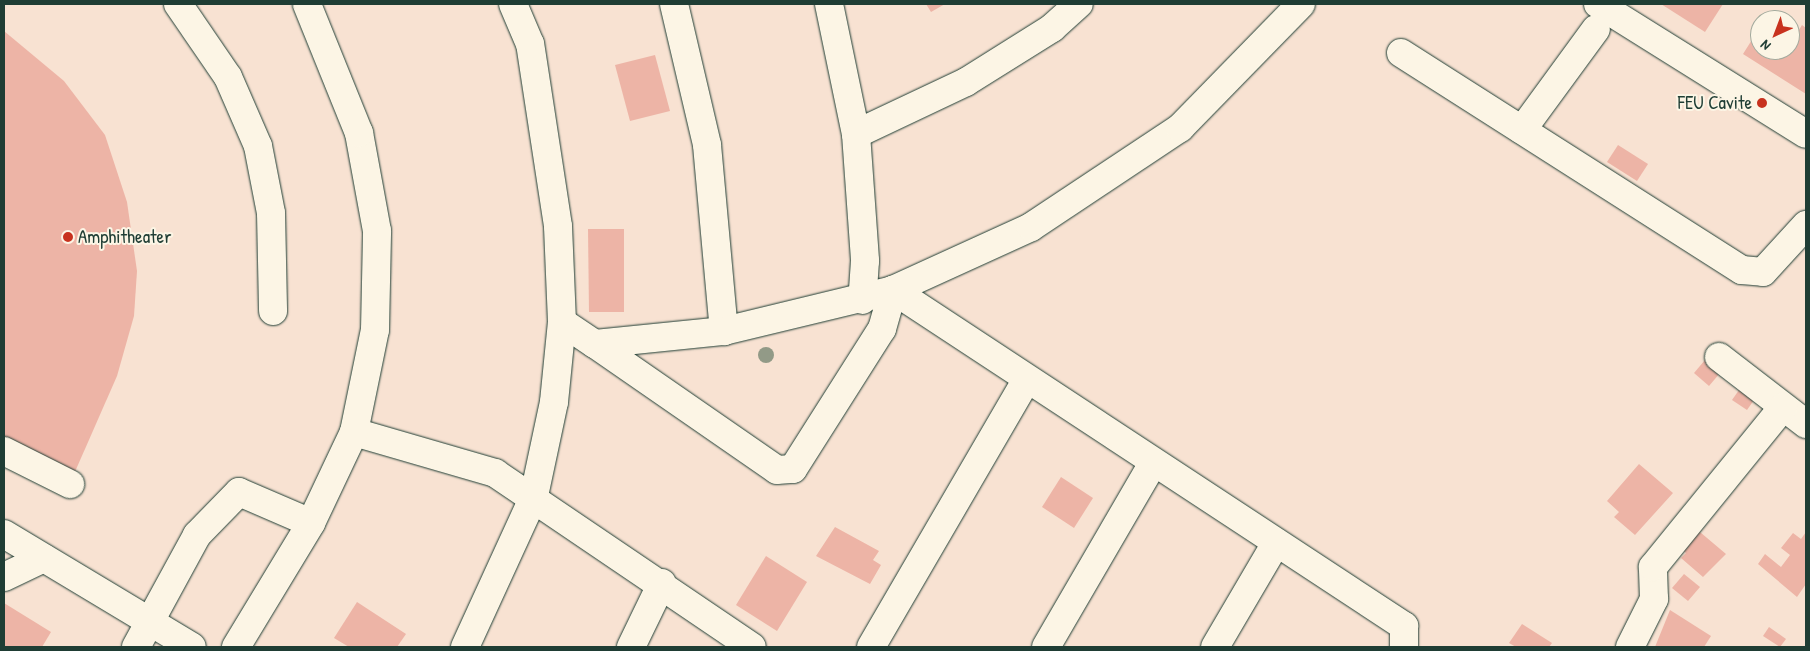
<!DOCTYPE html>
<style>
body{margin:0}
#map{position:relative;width:1810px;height:651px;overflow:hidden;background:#f8e2d2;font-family:"Patrick Hand",sans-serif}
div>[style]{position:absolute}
.building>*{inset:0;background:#edb4a6}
.roads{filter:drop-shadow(0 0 1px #1f3d34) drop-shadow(0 0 1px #1f3d34)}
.minor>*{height:28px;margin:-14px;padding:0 14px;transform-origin:14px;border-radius:14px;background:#fcf5e5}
.trees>*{width:16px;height:16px;margin:-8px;border-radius:50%;background:#929a87}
.dots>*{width:14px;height:14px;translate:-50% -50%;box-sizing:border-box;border:2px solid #fcf5e5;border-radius:50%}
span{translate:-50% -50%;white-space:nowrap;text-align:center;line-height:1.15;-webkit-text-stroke:4px #fcf5e5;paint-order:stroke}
.poi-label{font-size:19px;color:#1f3d34}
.right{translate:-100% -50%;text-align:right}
.left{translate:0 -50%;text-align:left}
.frame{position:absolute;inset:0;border:5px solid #1f3d34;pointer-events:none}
.north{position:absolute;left:1750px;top:10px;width:50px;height:50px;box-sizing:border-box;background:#fcf5e5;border:1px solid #a4ab9e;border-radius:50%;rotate:223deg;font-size:14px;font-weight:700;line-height:20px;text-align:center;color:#1f3d34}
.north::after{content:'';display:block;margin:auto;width:18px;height:22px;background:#c8321e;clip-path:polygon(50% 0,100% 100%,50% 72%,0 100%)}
</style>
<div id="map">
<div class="building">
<i style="clip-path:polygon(926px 4px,945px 4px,931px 12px)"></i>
<i style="clip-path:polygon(1661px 4px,1723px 4px,1705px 32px)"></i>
<i style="clip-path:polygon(1802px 25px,1806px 28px,1806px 94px,1743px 54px,1760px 27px,1760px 50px,1790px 50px,1790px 31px,1796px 35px)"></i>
<i style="clip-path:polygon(4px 31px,64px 81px,105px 135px,127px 202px,137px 271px,134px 316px,117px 376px,74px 474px,4px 440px)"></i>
<i style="clip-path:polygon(655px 55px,670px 111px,630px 121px,615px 65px)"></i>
<i style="clip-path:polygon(1618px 145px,1648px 164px,1637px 181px,1607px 162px)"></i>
<i style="clip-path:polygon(588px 229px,624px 229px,624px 312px,589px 312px)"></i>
<i style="clip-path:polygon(1705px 360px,1720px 373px,1709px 386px,1694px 373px)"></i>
<i style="clip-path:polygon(1739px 390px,1754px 400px,1747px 410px,1732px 400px)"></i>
<i style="clip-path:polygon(1639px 464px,1673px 493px,1635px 535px,1614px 517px,1619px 512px,1607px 501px)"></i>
<i style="clip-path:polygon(1061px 477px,1093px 498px,1074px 528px,1042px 507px)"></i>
<i style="clip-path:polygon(835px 527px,879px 551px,873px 560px,881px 565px,870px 584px,816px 556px)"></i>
<i style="clip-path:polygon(1694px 527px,1726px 554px,1703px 577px,1681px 558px,1686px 553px,1678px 546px)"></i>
<i style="clip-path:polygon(1806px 532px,1806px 584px,1797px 597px,1758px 564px,1765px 554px,1781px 567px,1790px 555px,1781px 548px,1793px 533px,1801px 539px)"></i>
<i style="clip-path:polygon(766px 556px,807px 582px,777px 631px,736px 605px)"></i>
<i style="clip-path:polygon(1684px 574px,1700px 587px,1688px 601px,1672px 588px)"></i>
<i style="clip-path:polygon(357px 602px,406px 634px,397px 647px,349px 647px,334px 638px)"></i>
<i style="clip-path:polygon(4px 603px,51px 632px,42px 647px,4px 647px)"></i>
<i style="clip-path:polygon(1670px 610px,1711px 636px,1704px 647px,1655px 647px)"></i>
<i style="clip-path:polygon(1522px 624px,1552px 643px,1549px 647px,1516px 647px,1509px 643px)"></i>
<i style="clip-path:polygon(1769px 627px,1786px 639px,1780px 647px,1763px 636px)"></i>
</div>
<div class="roads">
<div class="minor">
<i style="left:178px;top:4px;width:88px;rotate:55.6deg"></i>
<i style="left:228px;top:77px;width:75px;rotate:66.5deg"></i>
<i style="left:258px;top:146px;width:68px;rotate:79deg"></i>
<i style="left:271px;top:213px;width:98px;rotate:88.8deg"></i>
<i style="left:674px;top:4px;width:145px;rotate:76.8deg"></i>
<i style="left:707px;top:145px;width:187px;rotate:84.8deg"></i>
<i style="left:829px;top:4px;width:133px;rotate:78.3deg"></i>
<i style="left:856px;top:134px;width:127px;rotate:85.9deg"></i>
<i style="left:865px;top:261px;width:39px;rotate:94deg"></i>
<i style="left:1598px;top:4px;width:245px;rotate:32deg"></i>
<i style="left:1401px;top:53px;width:404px;rotate:32.5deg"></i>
<i style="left:1742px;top:270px;width:21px;rotate:5deg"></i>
<i style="left:1763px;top:272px;width:64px;rotate:-47.5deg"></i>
<i style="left:1522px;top:130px;width:125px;rotate:-53.8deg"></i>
<i style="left:856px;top:134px;width:122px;rotate:-25.3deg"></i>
<i style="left:966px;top:82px;width:102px;rotate:-32.1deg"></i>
<i style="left:1052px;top:28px;width:36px;rotate:-42deg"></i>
<i style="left:562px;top:322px;width:40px;rotate:34deg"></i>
<i style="left:595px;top:344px;width:130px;rotate:-5.8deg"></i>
<i style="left:724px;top:331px;width:174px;rotate:-13.6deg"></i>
<i style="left:893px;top:290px;width:152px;rotate:-24.5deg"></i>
<i style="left:1031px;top:227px;width:179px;rotate:-33.6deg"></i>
<i style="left:1180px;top:128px;width:173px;rotate:-45.7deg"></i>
<i style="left:595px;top:344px;width:221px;rotate:34.7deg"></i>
<i style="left:777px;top:470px;width:16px;rotate:-4deg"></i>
<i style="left:793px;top:469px;width:166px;rotate:-57.6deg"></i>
<i style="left:882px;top:329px;width:41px;rotate:-74.2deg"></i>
<i style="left:893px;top:290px;width:612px;rotate:33.33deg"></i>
<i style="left:1404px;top:626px;width:21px;rotate:90deg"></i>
<i style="left:1719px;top:357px;width:110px;rotate:37.6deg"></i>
<i style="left:354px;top:432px;width:147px;rotate:16.2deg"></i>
<i style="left:495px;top:473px;width:310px;rotate:34.1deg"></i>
<i style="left:4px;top:451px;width:74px;rotate:26.6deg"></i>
<i style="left:4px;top:534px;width:219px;rotate:31deg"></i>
<i style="left:4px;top:577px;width:44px;rotate:-25.4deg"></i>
<i style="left:136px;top:647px;width:128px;rotate:-61.4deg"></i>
<i style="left:197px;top:535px;width:60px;rotate:-45.7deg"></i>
<i style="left:239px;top:492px;width:78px;rotate:23.3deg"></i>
<i style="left:236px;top:647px;width:145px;rotate:-58.8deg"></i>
<i style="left:311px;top:523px;width:101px;rotate:-64.7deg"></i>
<i style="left:354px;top:432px;width:104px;rotate:-78.4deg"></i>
<i style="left:375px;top:330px;width:99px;rotate:-88.8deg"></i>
<i style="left:377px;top:231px;width:100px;rotate:-100.4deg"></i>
<i style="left:359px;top:133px;width:139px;rotate:-112deg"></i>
<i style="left:465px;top:647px;width:166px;rotate:-65.4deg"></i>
<i style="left:534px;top:496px;width:96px;rotate:-78deg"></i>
<i style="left:554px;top:402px;width:80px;rotate:-84.3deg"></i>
<i style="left:562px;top:322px;width:96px;rotate:-92.4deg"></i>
<i style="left:558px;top:226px;width:184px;rotate:-98.7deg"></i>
<i style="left:530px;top:44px;width:43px;rotate:-113deg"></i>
<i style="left:631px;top:647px;width:71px;rotate:-64.2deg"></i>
<i style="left:871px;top:647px;width:308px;rotate:-59.8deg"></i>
<i style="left:1046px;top:647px;width:213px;rotate:-59.8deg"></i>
<i style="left:1215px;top:647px;width:121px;rotate:-59.6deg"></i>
<i style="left:1630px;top:647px;width:54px;rotate:-63.4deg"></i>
<i style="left:1654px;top:599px;width:32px;rotate:-92deg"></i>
<i style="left:1653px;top:567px;width:206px;rotate:-50.9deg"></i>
</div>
</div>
<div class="trees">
<i style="left:766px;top:355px"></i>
</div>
<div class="dots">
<i style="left:1762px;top:103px;background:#c8321e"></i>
<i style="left:68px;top:237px;background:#c8321e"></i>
</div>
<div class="poi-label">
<span class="right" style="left:1752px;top:103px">FEU Cavite</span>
<span class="left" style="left:78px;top:237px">Amphitheater</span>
</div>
<div class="frame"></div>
<div class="north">N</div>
</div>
